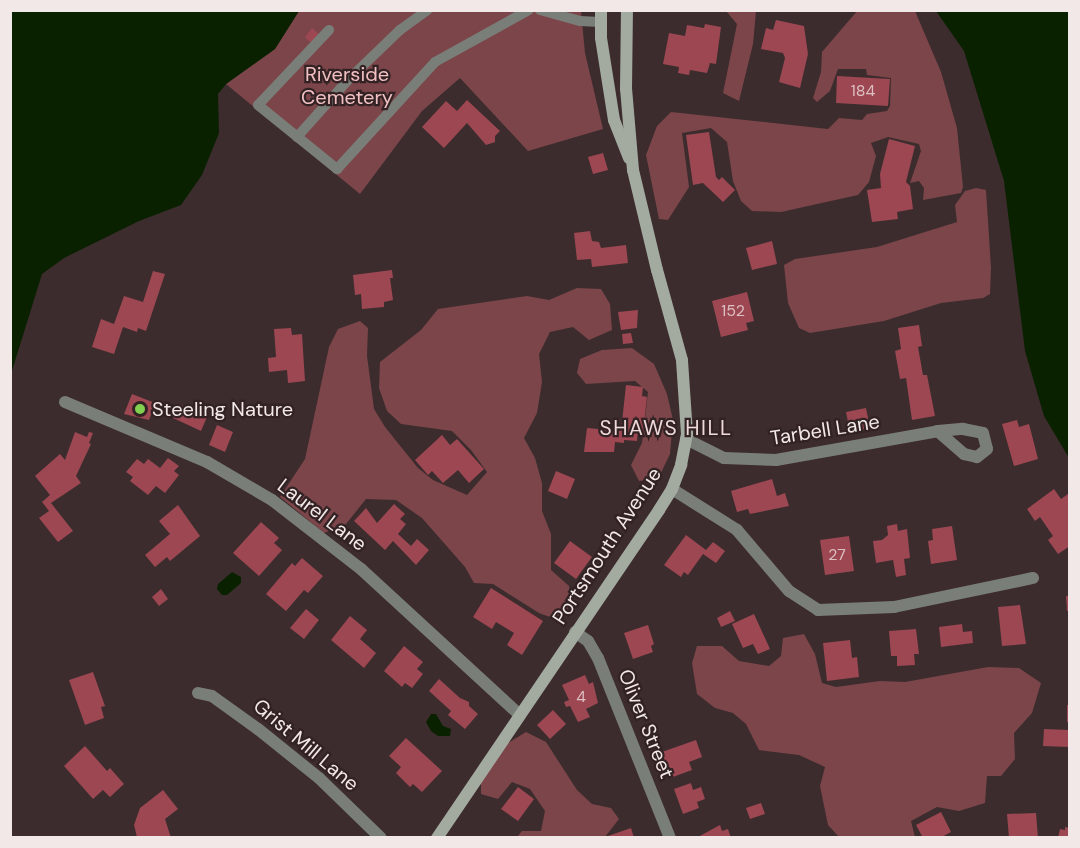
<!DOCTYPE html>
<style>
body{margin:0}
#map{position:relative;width:1080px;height:848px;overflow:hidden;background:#3c2c2d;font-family:"DM Sans",sans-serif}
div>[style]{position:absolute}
.green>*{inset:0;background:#7b454a}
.water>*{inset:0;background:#0a2100}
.building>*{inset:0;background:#9c4752}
.service>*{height:10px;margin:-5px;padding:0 5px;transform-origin:5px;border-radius:5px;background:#7a7e78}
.minor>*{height:12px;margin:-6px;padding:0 6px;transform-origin:6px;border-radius:6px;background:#7a7e78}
.secondary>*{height:12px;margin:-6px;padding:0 6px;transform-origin:6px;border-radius:6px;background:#a3aaa0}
.dots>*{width:16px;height:16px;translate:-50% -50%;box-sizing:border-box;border:3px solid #322223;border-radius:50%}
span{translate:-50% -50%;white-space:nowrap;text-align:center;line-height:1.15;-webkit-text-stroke:4.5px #322223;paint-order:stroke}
.number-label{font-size:16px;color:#ddc0c2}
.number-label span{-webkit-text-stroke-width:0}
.park-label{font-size:20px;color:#f2c0c3}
.poi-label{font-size:20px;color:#f3e8e8}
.left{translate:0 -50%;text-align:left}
.street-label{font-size:20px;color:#f3e8e8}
.neighbourhood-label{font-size:21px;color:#efd9da;letter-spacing:1.5px}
.frame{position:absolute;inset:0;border:12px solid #f3e8e8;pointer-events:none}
</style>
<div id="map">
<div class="green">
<i style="clip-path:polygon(858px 10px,915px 11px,941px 72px,957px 128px,963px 187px,961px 193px,923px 200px,924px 188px,919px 181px,910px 183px,921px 151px,919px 144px,888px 137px,871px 143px,876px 156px,869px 182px,858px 195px,781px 212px,752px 211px,741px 201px,733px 181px,727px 142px,711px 128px,682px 133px,689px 187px,668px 220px,659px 219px,646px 155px,657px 126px,671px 112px,828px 129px,839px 118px,862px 120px,867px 114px,887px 111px,890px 106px,891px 78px,867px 75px,866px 69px,838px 69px,830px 91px,817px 102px,813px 98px,821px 72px,822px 52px)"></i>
<i style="clip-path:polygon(299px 11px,581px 11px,585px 53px,603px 129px,528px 151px,460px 78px,422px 111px,360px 194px,226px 84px,275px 49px)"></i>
<i style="clip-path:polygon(726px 11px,756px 11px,753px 44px,739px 101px,723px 93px,737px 24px)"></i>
<i style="clip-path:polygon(976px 188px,986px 190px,991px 268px,990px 294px,983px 298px,941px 303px,884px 321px,810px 333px,799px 328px,788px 303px,784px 265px,795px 259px,877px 247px,957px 222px,955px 205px,965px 191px)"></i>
<i style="clip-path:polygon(577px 288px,601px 289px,610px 304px,612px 330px,589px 340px,573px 327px,550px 332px,539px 354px,542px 382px,537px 413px,524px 438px,535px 458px,542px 483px,542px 511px,551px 534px,551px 570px,569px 586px,573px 602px,558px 620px,539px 613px,493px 584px,474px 583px,465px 567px,422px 518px,396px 500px,366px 499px,346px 524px,324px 533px,280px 497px,305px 459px,329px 347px,338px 329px,360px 321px,368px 328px,367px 356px,374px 409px,385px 427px,418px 468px,433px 480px,467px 495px,487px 472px,471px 450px,452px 431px,401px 424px,387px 411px,379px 388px,380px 362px,421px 330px,438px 309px,527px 296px,549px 300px)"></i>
<i style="clip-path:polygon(632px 348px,654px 364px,667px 394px,673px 420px,670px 454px,658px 479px,639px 481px,631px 465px,642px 443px,648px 392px,635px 381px,586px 384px,577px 373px,580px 359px,602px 350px)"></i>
<i style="clip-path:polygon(804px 634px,815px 654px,822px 683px,836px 687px,880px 681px,905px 682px,988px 667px,1019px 668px,1041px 683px,1032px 713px,1014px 733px,1015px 759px,1001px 776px,987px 776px,985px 803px,959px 811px,937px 807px,911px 821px,915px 837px,839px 837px,828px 825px,820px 786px,825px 767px,799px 755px,759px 750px,746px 724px,733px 713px,715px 708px,697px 694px,692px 663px,697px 646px,722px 646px,739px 661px,769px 666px,781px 656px,783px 638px)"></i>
<i style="clip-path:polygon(526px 732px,546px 742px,577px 790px,592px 804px,611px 808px,619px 819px,605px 837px,517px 837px,522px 831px,541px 831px,545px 811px,530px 789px,512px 782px,498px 799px,481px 794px,481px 781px,508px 743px)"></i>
</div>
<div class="water">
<i style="clip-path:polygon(11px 10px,299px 11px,275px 49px,226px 84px,218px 94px,219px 133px,202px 175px,181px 205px,139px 221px,64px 258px,42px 274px,11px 374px)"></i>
<i style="clip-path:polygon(936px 11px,1069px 11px,1069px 458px,1044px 416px,1025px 351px,1004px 181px,964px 51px)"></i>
<i style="clip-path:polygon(232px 572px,241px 577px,241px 583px,227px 595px,222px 595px,217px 589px,218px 584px)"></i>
<i style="clip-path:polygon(431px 714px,436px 714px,443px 726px,451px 729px,450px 736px,438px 736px,431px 731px,426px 722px)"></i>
</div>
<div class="building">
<i style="clip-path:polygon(776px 20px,804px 26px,808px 54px,800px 88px,779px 82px,785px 58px,783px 53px,761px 49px,766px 28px,773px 30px)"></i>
<i style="clip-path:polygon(705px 24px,721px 27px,716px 64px,710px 63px,707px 73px,690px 70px,689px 75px,678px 73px,679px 67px,663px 64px,669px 33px,685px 36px,687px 25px,704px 28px)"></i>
<i style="clip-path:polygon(312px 28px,320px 35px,312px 44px,305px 37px)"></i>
<i style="clip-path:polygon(837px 76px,890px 79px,888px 106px,836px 103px)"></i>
<i style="clip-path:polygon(467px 100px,500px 131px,495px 136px,495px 142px,486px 145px,467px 123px,444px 148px,422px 127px,446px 101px,457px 111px)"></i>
<i style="clip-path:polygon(709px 132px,716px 177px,719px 180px,722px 177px,735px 190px,723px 202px,703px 183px,693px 185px,686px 135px)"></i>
<i style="clip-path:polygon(889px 139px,915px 146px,906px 182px,910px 186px,913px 209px,897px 212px,898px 219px,872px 222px,867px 190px,881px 188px,880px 174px)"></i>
<i style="clip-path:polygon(603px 153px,608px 170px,593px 174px,588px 157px)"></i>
<i style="clip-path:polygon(590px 231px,592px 241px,599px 242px,601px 248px,626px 245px,628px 263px,592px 267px,591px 259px,577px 260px,574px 233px)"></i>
<i style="clip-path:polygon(772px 241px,777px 264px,752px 270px,746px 248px)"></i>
<i style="clip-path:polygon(392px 270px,393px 278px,390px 278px,393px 300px,384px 302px,384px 307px,362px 309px,361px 294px,355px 295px,353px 275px)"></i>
<i style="clip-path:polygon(153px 271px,165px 274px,146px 331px,138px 328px,137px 332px,123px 327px,114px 354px,92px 347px,101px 319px,114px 324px,124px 296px,143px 302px)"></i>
<i style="clip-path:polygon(747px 292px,754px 321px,746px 323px,748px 330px,721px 337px,712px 301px)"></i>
<i style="clip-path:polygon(638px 310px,637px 328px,621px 330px,618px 312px)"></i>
<i style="clip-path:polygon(919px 325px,922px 346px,918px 347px,923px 375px,927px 375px,935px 416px,912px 420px,906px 378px,900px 379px,895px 351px,901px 349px,898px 328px)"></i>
<i style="clip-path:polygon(291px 328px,292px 335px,302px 334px,305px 381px,288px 383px,287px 370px,269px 372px,268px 358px,276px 357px,274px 329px)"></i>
<i style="clip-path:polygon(631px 333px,633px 343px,623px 344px,622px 334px)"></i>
<i style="clip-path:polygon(626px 385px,643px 387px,642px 396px,647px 397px,643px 432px,638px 431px,637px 441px,624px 440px,624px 443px,615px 442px,614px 452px,584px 452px,587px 428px,621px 431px)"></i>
<i style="clip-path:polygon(132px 394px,155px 403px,149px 420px,124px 414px)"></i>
<i style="clip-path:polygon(179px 404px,207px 417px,201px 431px,173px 418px)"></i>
<i style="clip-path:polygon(866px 408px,870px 428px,850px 432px,846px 412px)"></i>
<i style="clip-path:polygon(1017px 420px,1019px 427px,1029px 424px,1038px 459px,1014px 466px,1002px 424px)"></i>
<i style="clip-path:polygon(217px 425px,233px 432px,225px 452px,209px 445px)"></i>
<i style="clip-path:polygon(75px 432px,87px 437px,89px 432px,93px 433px,89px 443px,91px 444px,76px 476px,81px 483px,51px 503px,73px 531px,58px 542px,39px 518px,49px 511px,42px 502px,50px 495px,35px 476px,60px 454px,65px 460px)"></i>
<i style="clip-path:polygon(442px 435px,450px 445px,457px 439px,484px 469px,469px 483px,458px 470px,443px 483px,432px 471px,428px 475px,415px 460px)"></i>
<i style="clip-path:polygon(168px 458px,179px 466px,174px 471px,179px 475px,165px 493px,156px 486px,148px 495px,130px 481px,133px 477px,126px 472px,137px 459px,144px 464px,148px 459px,160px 468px)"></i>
<i style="clip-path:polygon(556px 471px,575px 479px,567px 499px,548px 491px)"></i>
<i style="clip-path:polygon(772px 479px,777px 496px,785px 493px,789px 506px,750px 514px,748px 509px,737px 512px,731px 491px)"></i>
<i style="clip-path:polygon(1054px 489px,1061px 499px,1068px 494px,1070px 497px,1070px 546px,1058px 554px,1048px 540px,1053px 536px,1040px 517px,1035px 521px,1027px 509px)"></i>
<i style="clip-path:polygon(394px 504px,405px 514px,400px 519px,406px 524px,398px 534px,411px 546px,417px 539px,429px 550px,416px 565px,393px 541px,385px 550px,354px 521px,366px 508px,377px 523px)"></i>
<i style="clip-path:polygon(178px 505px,200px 536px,170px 561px,167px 557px,155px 567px,145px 555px,170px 534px,159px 521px)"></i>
<i style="clip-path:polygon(261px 522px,279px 538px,274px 543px,282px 550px,259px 576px,233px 553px)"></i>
<i style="clip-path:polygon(897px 524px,898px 531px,907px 529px,910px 558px,904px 559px,906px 575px,896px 577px,893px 560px,876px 563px,873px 541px,882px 540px,888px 535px,887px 526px)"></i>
<i style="clip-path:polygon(952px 526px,957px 560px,931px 564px,928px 541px,933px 540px,932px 529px)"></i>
<i style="clip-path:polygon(686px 535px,706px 550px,713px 542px,725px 551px,716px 563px,703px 554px,688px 575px,684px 572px,681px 577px,664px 565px)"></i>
<i style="clip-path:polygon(849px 536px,854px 571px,825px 575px,820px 540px)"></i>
<i style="clip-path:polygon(570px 541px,592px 557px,576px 579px,554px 563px)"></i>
<i style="clip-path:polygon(302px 558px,323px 576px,308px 593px,304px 590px,286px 611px,266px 594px,292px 563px,295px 566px)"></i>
<i style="clip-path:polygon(491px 588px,543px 621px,522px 655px,507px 645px,514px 633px,496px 622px,492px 629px,473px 617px)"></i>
<i style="clip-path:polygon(161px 589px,168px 599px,159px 606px,152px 597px)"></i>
<i style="clip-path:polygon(1066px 596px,1070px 596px,1070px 611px,1067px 611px)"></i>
<i style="clip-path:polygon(1020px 605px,1026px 644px,1002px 646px,998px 607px)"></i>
<i style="clip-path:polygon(306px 609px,319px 620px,304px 639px,290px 628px)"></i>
<i style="clip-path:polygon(730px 611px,735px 621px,721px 627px,717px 618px)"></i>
<i style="clip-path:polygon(754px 614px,770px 649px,758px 654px,753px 644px,743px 648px,732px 624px)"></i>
<i style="clip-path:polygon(350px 616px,367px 630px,360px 639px,376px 653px,364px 668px,331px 640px)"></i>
<i style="clip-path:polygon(962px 624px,963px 632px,972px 631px,973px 643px,941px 647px,939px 627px)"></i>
<i style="clip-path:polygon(648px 625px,654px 644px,651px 646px,653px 652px,633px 659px,624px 633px)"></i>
<i style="clip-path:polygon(916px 629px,919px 654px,914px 654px,915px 665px,897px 666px,897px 656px,891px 656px,889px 631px)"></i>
<i style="clip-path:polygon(850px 640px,852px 658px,857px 657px,859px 677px,827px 681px,823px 643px)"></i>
<i style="clip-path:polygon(404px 646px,423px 662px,417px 669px,423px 674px,412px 688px,405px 683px,402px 687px,384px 671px)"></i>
<i style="clip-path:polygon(93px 672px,105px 706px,101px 707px,104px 718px,85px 725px,69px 680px)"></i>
<i style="clip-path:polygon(585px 675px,589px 684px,593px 682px,598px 703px,586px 709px,590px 717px,578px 722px,570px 706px,566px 707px,564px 702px,569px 700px,562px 685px)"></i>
<i style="clip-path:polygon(439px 679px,460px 698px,469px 702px,469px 706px,478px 714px,465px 729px,448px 715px,451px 711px,429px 691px)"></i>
<i style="clip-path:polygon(1067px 705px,1070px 705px,1070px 722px,1067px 722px)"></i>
<i style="clip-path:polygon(553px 710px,566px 724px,550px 739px,537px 725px)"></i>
<i style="clip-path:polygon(1044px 729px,1069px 730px,1069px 747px,1043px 746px)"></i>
<i style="clip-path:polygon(406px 738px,442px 771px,422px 792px,413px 784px,410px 787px,396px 773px,401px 767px,389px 756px)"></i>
<i style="clip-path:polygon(696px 740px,702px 757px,689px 762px,692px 770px,670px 778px,662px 752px)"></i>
<i style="clip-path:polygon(85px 746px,107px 771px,110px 768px,124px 784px,110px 797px,103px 790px,93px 799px,64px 766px)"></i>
<i style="clip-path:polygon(691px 783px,693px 790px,701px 787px,705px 799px,697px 802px,699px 808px,683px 814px,674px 789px)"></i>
<i style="clip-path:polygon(518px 787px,534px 799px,518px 821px,501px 809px)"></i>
<i style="clip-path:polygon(163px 790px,178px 809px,165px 819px,171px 838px,137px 837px,134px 825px,140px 808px)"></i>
<i style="clip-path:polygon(761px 803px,765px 814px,750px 819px,746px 808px)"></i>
<i style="clip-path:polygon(941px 812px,951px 832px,940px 838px,923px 838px,916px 825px)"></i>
<i style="clip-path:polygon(1036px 813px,1038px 838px,1009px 838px,1007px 814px)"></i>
<i style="clip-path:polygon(720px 825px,722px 831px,728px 829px,731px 838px,696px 838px)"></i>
<i style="clip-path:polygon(1065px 827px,1070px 828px,1070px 838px,1058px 838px,1060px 829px,1065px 830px)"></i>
<i style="clip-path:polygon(631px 828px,634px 838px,605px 838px,605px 837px)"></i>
</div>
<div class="service">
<i style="left:540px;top:10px;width:41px;rotate:15.4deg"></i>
<i style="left:580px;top:21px;width:20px;rotate:3deg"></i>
<i style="left:329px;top:30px;width:103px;rotate:133.4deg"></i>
<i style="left:258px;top:105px;width:102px;rotate:39deg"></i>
<i style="left:337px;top:169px;width:145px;rotate:-47.5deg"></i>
<i style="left:435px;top:62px;width:107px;rotate:-29deg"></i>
<i style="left:297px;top:137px;width:75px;rotate:-48.2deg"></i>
<i style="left:347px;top:81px;width:74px;rotate:-43.9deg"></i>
<i style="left:400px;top:30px;width:34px;rotate:-36deg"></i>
</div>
<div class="minor">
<i style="left:65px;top:402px;width:154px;rotate:22.9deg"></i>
<i style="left:207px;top:462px;width:75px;rotate:30.3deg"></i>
<i style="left:272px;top:500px;width:113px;rotate:37.8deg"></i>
<i style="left:361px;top:569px;width:216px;rotate:42.6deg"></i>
<i style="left:686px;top:439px;width:42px;rotate:26.6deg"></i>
<i style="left:724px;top:458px;width:52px;rotate:2.2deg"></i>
<i style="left:776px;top:460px;width:165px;rotate:-10.1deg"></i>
<i style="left:938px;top:431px;width:25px;rotate:-5deg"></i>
<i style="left:963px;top:429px;width:20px;rotate:11deg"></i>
<i style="left:983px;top:433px;width:16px;rotate:76deg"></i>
<i style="left:987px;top:449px;width:13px;rotate:141deg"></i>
<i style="left:977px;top:457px;width:13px;rotate:-167deg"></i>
<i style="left:964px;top:454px;width:35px;rotate:-139deg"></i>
<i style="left:672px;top:489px;width:77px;rotate:32.2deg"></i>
<i style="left:737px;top:530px;width:80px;rotate:49.6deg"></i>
<i style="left:789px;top:591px;width:35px;rotate:33deg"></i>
<i style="left:818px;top:610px;width:76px;rotate:-2.3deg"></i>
<i style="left:894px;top:607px;width:142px;rotate:-11.8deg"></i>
<i style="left:575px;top:632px;width:16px;rotate:35deg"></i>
<i style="left:588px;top:641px;width:20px;rotate:60deg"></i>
<i style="left:598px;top:658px;width:194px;rotate:68.2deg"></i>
<i style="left:198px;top:693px;width:14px;rotate:12deg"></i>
<i style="left:212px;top:696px;width:57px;rotate:35.7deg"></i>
<i style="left:258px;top:729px;width:78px;rotate:38.8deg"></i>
<i style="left:319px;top:778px;width:86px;rotate:44.1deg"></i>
</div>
<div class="secondary">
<i style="left:601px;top:10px;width:28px;rotate:90deg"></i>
<i style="left:601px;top:38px;width:83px;rotate:81deg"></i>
<i style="left:614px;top:120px;width:41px;rotate:68.5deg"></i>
<i style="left:437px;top:838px;width:396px;rotate:-55.9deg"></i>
<i style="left:659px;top:510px;width:25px;rotate:-58deg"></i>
<i style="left:672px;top:489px;width:26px;rotate:-69deg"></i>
<i style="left:681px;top:465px;width:32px;rotate:-79deg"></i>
<i style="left:687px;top:434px;width:74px;rotate:-93.9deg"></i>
<i style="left:682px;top:360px;width:93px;rotate:-105.5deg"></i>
<i style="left:657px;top:270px;width:103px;rotate:-103.5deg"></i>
<i style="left:633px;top:170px;width:81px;rotate:-94.9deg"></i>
<i style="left:626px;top:89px;width:79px;rotate:-89.3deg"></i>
</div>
<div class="dots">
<i style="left:140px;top:409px;background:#82d04f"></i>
</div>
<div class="number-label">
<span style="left:863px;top:91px">184</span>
<span style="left:733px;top:311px">152</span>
<span style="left:837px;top:555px">27</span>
<span style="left:581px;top:697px">4</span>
</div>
<div class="park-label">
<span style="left:347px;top:86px">Riverside<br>Cemetery</span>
</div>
<div class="poi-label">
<span class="left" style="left:152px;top:409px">Steeling Nature</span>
</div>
<div class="street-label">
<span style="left:825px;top:430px;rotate:-9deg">Tarbell Lane</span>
<span style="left:322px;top:515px;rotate:37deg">Laurel Lane</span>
<span style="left:607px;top:546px;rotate:-57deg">Portsmouth Avenue</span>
<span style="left:646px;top:724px;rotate:68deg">Oliver Street</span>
<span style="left:306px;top:745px;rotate:40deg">Grist Mill Lane</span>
</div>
<div class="neighbourhood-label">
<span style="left:666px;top:428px">SHAWS HILL</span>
</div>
<div class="frame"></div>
</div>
